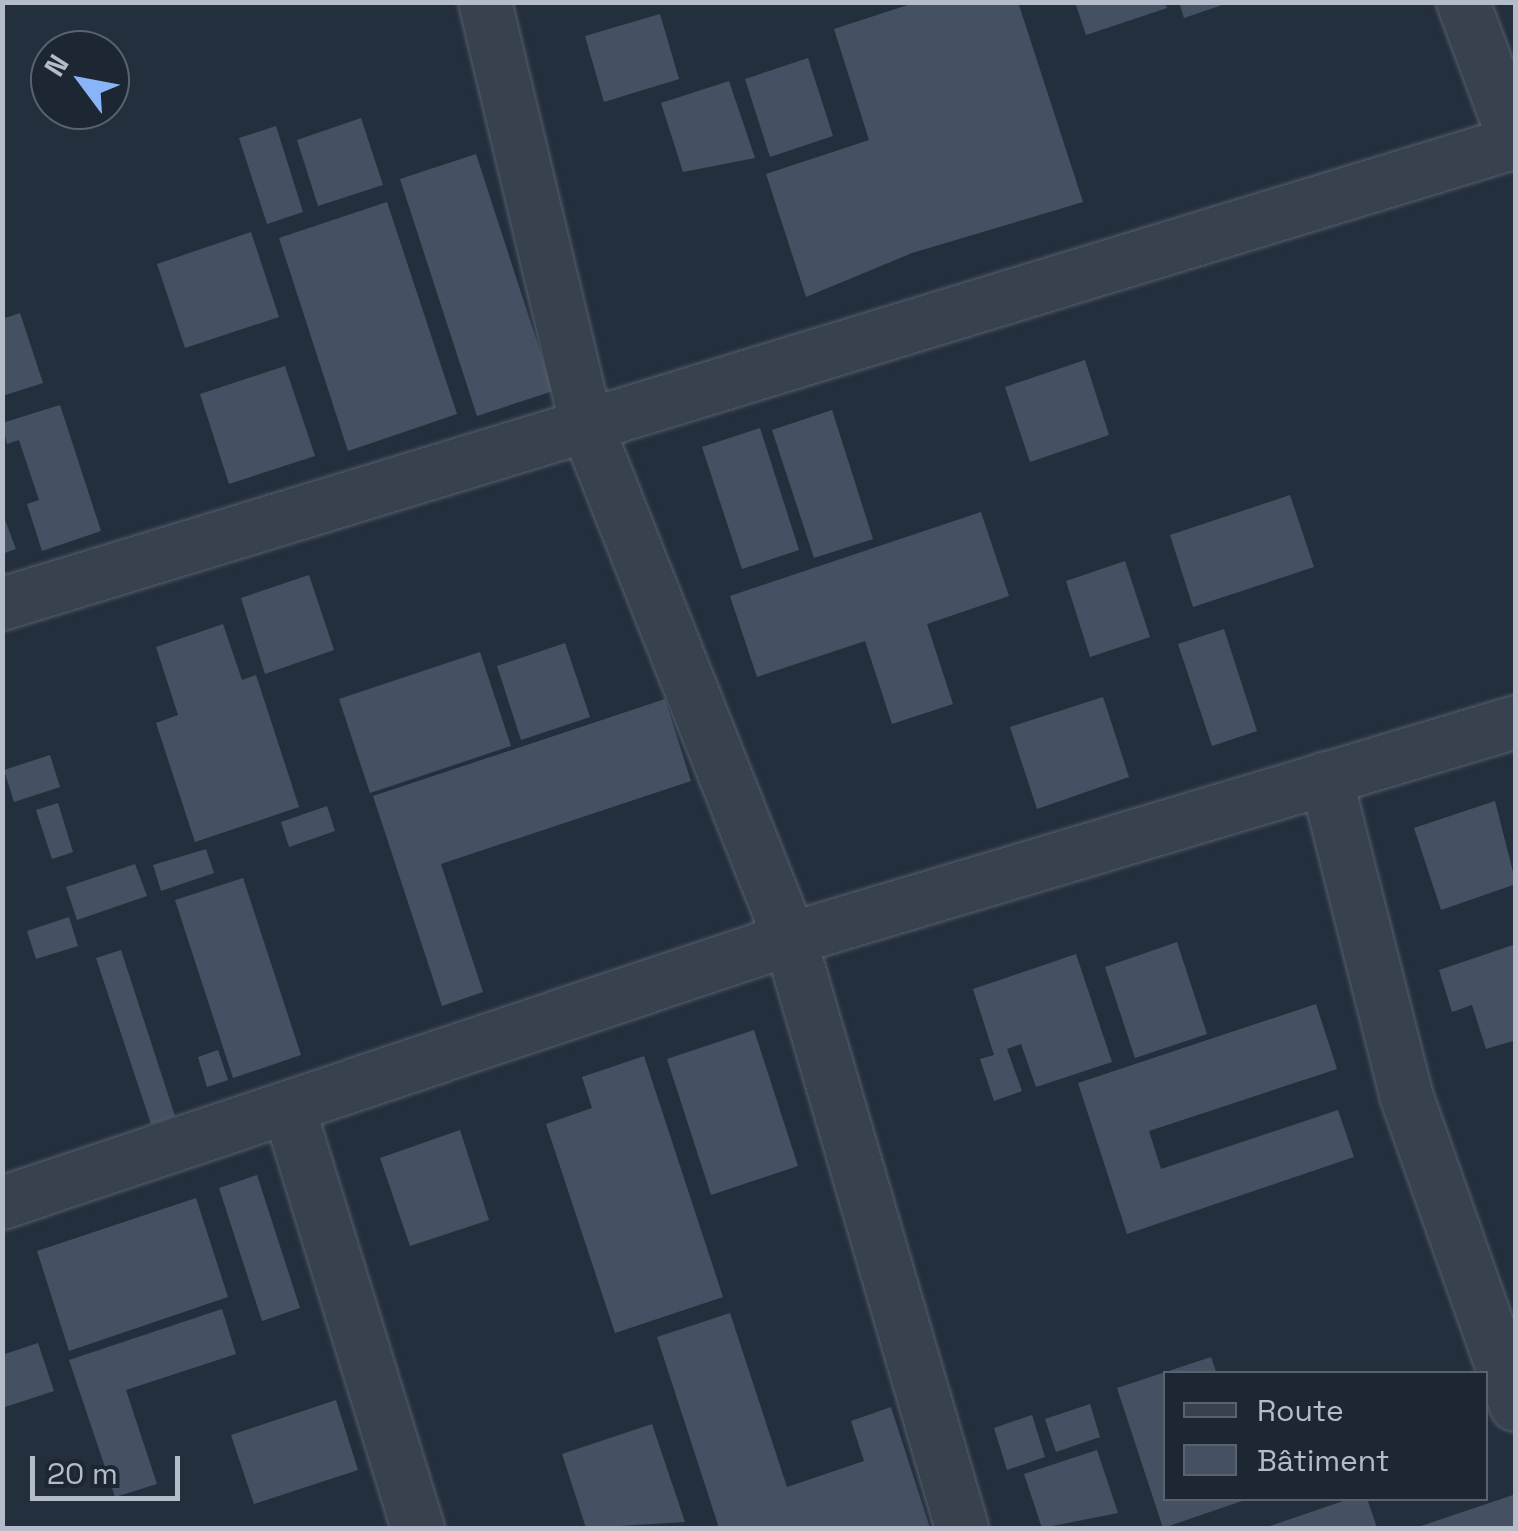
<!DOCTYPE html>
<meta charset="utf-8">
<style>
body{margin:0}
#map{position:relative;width:1518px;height:1531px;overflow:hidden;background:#242f3e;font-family:"Space Grotesk",sans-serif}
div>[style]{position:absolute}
.building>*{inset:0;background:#455162}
.roads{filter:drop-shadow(0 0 2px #565f6c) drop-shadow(0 0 2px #565f6c)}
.street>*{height:52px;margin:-26px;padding:0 26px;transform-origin:26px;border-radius:26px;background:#38414e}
span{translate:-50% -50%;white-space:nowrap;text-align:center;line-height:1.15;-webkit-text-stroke:10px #1d2633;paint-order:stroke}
.frame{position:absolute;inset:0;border:5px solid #b4bcc9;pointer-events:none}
.legend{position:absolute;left:1163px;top:1371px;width:325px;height:130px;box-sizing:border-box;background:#1d2633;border:2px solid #59626f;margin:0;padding:12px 18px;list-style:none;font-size:30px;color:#b4bcc9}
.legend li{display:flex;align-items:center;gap:20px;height:50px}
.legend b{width:50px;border:2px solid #59626f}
.north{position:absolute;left:30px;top:30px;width:100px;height:100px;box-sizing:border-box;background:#1d2633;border:2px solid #59626f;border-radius:50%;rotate:302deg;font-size:28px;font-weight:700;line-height:40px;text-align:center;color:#b4bcc9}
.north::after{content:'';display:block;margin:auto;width:35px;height:45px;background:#8ab4f8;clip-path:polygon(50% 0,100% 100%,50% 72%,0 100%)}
.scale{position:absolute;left:30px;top:1456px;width:150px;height:45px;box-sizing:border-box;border:5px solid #b4bcc9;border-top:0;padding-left:12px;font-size:30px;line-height:35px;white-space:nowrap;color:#b4bcc9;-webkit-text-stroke:8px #1d2633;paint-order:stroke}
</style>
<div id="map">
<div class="building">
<i style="clip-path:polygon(917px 2px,1018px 2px,1083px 202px,912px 253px,806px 297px,766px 174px,869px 140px,834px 29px)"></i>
<i style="clip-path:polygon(1075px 2px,1165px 2px,1167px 8px,1086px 35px)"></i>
<i style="clip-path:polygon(1179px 2px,1227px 2px,1228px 3px,1184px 18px)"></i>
<i style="clip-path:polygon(660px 14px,679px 79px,604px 102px,585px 36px)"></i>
<i style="clip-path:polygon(808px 58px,833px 136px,770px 157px,745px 79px)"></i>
<i style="clip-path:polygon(729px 81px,755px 158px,683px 172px,661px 103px)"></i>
<i style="clip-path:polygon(361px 118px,383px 185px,318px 206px,297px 140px)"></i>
<i style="clip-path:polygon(276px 126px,303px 212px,267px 224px,239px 138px)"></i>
<i style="clip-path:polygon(476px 154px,553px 391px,477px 416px,400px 179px)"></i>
<i style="clip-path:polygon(387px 202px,457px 414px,348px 451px,279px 238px)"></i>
<i style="clip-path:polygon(251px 232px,279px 317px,185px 348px,157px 264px)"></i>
<i style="clip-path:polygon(20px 313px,43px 383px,2px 396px,2px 319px)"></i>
<i style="clip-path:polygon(1085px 360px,1109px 435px,1030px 462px,1005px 387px)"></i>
<i style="clip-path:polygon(285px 366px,315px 456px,229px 484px,200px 394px)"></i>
<i style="clip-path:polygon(60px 405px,101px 531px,42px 551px,27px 504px,39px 500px,19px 440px,7px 444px,2px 423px)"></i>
<i style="clip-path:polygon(832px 410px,873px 539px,814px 558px,772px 430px)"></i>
<i style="clip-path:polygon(760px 428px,799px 550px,742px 569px,702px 447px)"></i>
<i style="clip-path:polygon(1290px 495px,1314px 567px,1193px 607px,1170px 535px)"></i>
<i style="clip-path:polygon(2px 512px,16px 549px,2px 554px)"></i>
<i style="clip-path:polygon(981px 512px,1009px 596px,927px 624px,953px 704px,892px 724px,865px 641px,757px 677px,730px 596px)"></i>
<i style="clip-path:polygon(1125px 561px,1150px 637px,1090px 657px,1066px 581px)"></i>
<i style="clip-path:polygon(309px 575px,334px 650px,265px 674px,241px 598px)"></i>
<i style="clip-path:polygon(223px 624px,242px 680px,256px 675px,299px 807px,195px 842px,156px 723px,178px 715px,156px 647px)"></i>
<i style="clip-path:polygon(1224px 629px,1257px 731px,1212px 746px,1178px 644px)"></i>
<i style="clip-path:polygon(565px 643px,590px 717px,521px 740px,497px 666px)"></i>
<i style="clip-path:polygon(480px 652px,511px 746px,370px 793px,339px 699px)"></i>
<i style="clip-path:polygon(1103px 697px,1129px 777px,1037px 809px,1010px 727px)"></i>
<i style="clip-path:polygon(665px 699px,691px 781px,441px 864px,483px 992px,442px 1006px,373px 796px)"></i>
<i style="clip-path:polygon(50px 755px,60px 787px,14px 802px,4px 770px)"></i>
<i style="clip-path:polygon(1495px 801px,1516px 884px,1441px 910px,1414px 828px)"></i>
<i style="clip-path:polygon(58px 803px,73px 852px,52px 859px,36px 810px)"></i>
<i style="clip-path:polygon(327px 806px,335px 831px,289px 847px,281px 822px)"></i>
<i style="clip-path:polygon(206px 849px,214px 873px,161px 891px,153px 865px)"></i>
<i style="clip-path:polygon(135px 864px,147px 896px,77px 920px,66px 887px)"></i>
<i style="clip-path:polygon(243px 878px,301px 1055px,233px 1078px,175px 900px)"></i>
<i style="clip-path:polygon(69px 917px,78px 946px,36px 959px,27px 931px)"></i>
<i style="clip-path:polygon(1177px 942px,1207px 1034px,1135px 1058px,1105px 967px)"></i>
<i style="clip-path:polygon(1516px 944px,1516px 1040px,1486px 1049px,1472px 1005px,1452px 1012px,1439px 970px)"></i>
<i style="clip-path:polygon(121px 950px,175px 1116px,151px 1124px,96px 958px)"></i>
<i style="clip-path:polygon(1076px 954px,1112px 1062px,1036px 1087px,1021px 1044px,1007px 1049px,1022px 1091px,994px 1101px,980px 1059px,994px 1055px,973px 989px)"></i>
<i style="clip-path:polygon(1316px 1004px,1337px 1069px,1149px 1131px,1161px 1169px,1338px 1110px,1354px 1157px,1127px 1234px,1078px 1083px)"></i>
<i style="clip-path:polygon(754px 1030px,798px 1166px,711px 1195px,667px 1059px)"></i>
<i style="clip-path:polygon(218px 1050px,228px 1080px,207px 1087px,198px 1057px)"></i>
<i style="clip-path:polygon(644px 1056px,723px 1297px,615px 1333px,546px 1124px,592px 1108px,582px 1077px)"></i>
<i style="clip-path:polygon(460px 1130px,489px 1220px,410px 1246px,380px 1158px)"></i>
<i style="clip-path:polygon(257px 1175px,300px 1308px,262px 1321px,219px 1188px)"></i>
<i style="clip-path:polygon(196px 1198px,228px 1297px,69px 1351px,37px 1251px)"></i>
<i style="clip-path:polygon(222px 1309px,236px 1354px,126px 1390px,157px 1484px,115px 1497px,69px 1360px)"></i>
<i style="clip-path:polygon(730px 1313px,787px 1487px,864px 1461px,851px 1421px,891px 1407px,930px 1528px,719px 1528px,657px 1337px)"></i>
<i style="clip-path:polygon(38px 1343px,54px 1391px,2px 1408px,2px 1355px)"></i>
<i style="clip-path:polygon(1211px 1357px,1217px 1374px,1166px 1374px,1166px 1498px,1248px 1499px,1163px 1528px,1117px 1388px)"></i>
<i style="clip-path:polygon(336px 1400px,358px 1470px,254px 1504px,231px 1435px)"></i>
<i style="clip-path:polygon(1090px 1404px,1100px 1437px,1056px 1452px,1045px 1419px)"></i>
<i style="clip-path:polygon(1032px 1415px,1045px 1457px,1007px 1470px,994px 1428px)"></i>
<i style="clip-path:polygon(652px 1424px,685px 1522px,586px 1528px,562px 1454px)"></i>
<i style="clip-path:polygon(1097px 1450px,1118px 1513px,1042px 1528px,1024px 1474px)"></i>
<i style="clip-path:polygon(1516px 1494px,1516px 1528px,1415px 1528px)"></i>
<i style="clip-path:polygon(1352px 1498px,1367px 1498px,1377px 1528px,1264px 1528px)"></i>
</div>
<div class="roads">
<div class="street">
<i style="left:485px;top:2px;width:434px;rotate:76.5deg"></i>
<i style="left:586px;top:424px;width:554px;rotate:68.39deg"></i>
<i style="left:790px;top:939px;width:614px;rotate:73.72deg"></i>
<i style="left:1463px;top:2px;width:152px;rotate:69.5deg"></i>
<i style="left:2px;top:604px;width:1583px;rotate:-16.97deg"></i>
<i style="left:1326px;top:778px;width:327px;rotate:75.8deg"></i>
<i style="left:1406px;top:1095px;width:329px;rotate:70.5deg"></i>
<i style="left:289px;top:1109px;width:438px;rotate:72.9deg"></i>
<i style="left:2px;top:1203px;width:831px;rotate:-18.52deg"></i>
<i style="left:790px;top:939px;width:758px;rotate:-16.64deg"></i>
</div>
</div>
<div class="frame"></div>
<ul class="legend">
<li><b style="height:12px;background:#38414e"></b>Route</li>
<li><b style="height:28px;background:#455162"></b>Bâtiment</li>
</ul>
<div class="north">N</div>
<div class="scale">20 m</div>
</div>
